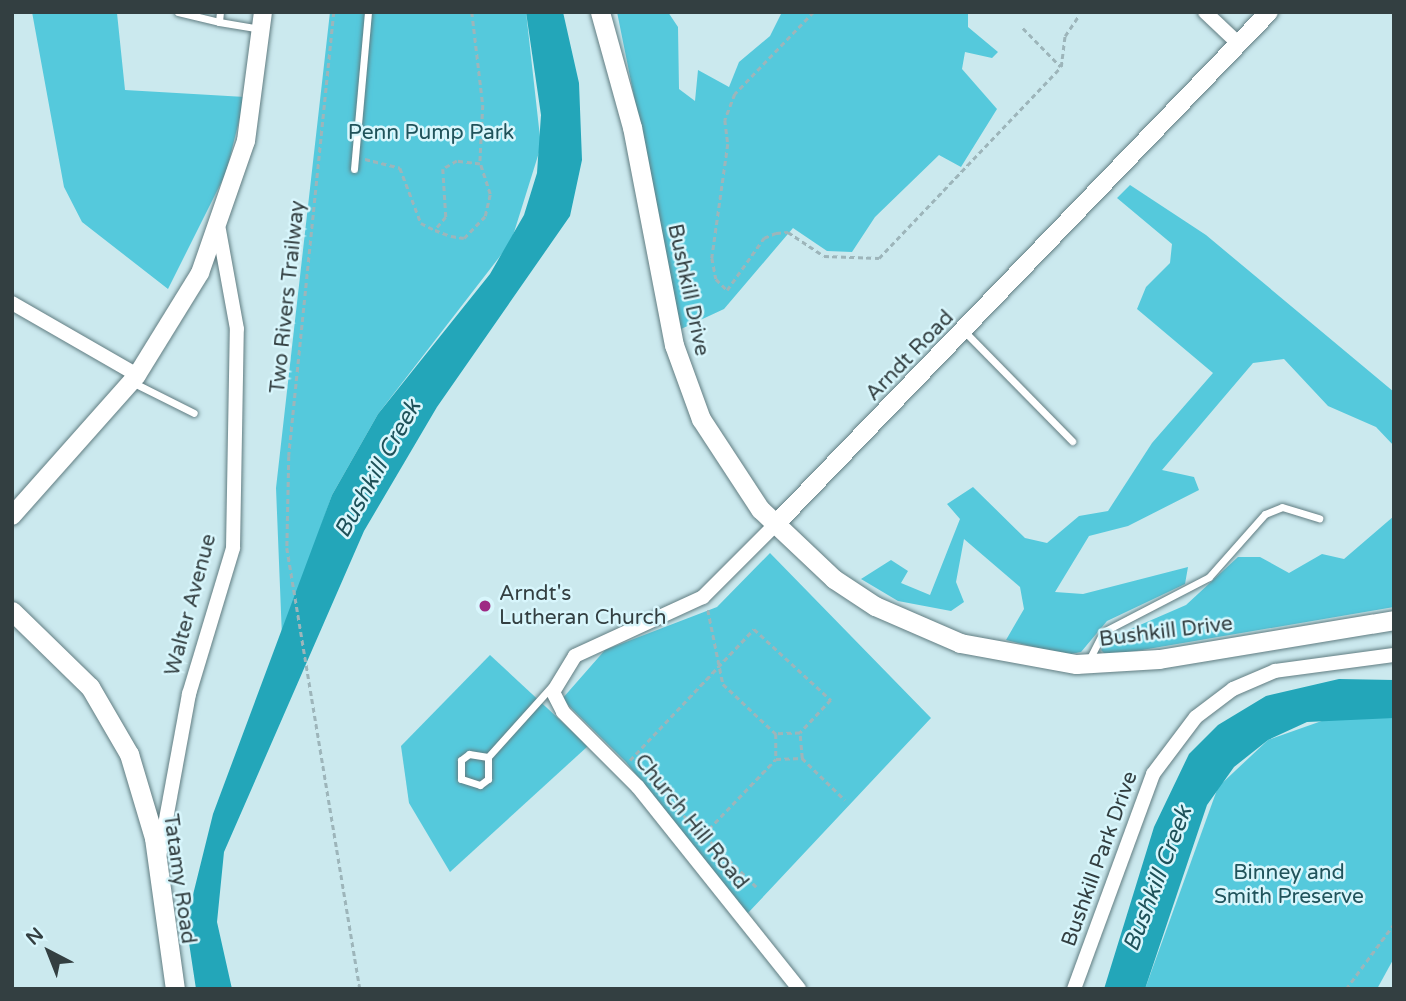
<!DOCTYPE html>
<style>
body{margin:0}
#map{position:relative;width:1406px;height:1001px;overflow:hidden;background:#cbe9ee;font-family:"Varela Round",sans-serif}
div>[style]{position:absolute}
.green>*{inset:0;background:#55c9dc}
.water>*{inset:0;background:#23a6b9}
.path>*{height:2.5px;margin-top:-1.25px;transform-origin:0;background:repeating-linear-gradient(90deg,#9db5ba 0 5px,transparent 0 8.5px)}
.roads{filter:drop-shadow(0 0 2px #617d82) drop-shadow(0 0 2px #617d82)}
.service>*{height:7px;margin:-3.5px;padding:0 3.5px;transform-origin:3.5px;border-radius:3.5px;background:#fff}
.minor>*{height:14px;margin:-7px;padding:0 7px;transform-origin:7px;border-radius:7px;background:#fff}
.tertiary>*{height:18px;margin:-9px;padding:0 9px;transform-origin:9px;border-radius:9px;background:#fff}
.secondary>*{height:19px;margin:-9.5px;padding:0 9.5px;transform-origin:9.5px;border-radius:9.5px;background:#fff}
.dots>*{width:19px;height:19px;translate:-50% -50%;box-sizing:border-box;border:4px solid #d8f6fc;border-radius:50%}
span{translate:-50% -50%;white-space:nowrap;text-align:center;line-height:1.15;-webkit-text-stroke:5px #d8f6fc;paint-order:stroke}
.park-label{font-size:21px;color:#20535b}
.street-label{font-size:21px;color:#333f41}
.poi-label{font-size:21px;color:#333f41}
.left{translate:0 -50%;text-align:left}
.water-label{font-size:23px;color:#1e5159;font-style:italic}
.frame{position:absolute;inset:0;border:14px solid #333f41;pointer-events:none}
.north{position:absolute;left:14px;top:917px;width:70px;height:70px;-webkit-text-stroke:5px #d8f6fc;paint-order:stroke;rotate:318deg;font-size:19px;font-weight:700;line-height:28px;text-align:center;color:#333f41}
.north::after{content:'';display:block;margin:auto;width:24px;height:32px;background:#333f41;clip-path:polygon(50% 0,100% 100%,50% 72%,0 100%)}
</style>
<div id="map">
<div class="green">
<i style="clip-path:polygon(32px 12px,117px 13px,125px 90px,245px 97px,226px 173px,168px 289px,82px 222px,64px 187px)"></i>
<i style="clip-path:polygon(330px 12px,526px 12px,541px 146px,511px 242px,378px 414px,332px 495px,282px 637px,276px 488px)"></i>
<i style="clip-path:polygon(617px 12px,668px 12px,678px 27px,679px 89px,695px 101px,698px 70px,729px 87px,739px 62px,770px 36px,782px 12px,968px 12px,968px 27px,998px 52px,992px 58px,965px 52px,962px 69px,997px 109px,961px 167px,939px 155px,875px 217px,852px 252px,827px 251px,793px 228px,724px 309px,681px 329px)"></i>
<i style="clip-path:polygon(1130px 185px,1206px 235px,1394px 392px,1394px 446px,1376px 427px,1328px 406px,1284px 359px,1253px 363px,1162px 470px,1194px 477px,1199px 490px,1128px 526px,1089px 536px,1055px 592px,1083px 594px,1188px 567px,1185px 584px,1107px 621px,1081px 652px,1066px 655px,1006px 640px,1024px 609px,1020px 587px,964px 539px,956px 582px,964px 602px,951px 611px,898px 601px,861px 579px,891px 560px,908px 571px,901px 583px,930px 595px,960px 519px,947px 504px,973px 487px,1025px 538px,1047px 543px,1079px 516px,1108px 511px,1152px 443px,1213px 373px,1137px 309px,1146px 287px,1170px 263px,1172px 244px,1117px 198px)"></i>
<i style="clip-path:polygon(1394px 516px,1394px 607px,1107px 656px,1101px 650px,1110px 638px,1186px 605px,1238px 557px,1260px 557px,1289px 573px,1322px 554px,1344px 559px)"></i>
<i style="clip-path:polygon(770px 553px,931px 718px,747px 914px,626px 762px,562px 699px,605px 650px,717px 607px)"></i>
<i style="clip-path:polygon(490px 655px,588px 746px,450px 872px,409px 803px,401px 746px)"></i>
<i style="clip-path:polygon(1333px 717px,1394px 718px,1394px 958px,1377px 989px,1145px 989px,1218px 787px,1268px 740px)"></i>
</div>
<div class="water">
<i style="clip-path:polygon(526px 12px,563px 12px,579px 83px,582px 160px,570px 216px,437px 407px,364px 531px,224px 852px,217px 922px,232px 989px,196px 989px,186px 923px,213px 814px,332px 495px,378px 414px,490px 274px,524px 215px,537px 173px,541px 115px)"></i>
<i style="clip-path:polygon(1339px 679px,1394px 680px,1394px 718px,1307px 722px,1268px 740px,1234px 767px,1207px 805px,1145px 989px,1104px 989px,1154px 827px,1189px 754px,1218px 725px,1266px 696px)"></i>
</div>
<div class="path">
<i style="left:334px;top:12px;width:446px;rotate:95.8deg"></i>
<i style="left:289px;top:456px;width:92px;rotate:91.2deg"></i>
<i style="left:287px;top:548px;width:447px;rotate:80.6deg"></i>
<i style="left:472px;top:12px;width:94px;rotate:83.3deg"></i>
<i style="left:483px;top:105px;width:59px;rotate:92.9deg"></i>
<i style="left:814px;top:12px;width:114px;rotate:133.9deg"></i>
<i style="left:735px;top:94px;width:28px;rotate:111deg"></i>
<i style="left:725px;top:120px;width:24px;rotate:83deg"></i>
<i style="left:728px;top:144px;width:115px;rotate:98deg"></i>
<i style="left:712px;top:258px;width:21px;rotate:79deg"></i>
<i style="left:716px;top:279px;width:16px;rotate:45deg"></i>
<i style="left:727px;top:290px;width:64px;rotate:-54.6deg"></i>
<i style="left:764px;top:238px;width:13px;rotate:-23deg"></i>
<i style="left:776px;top:233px;width:12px;rotate:-5deg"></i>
<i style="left:788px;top:232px;width:43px;rotate:33.7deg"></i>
<i style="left:824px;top:256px;width:55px;rotate:2.1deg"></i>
<i style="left:879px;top:258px;width:264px;rotate:-46.4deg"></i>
<i style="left:1061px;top:67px;width:31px;rotate:-83deg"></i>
<i style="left:1065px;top:36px;width:25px;rotate:-56deg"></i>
<i style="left:1023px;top:28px;width:54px;rotate:45.7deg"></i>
<i style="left:365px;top:159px;width:36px;rotate:14deg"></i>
<i style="left:400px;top:168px;width:59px;rotate:69.1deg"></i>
<i style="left:421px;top:223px;width:16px;rotate:27deg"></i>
<i style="left:435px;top:230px;width:17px;rotate:21deg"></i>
<i style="left:451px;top:236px;width:13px;rotate:9deg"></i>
<i style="left:464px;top:238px;width:30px;rotate:-46deg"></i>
<i style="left:485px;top:216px;width:23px;rotate:-77deg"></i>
<i style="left:490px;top:194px;width:32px;rotate:-108deg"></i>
<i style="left:480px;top:164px;width:23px;rotate:-173deg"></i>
<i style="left:457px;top:161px;width:16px;rotate:150deg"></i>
<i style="left:443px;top:169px;width:48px;rotate:86.4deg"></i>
<i style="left:446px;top:217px;width:17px;rotate:130deg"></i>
<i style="left:708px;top:610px;width:76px;rotate:78.5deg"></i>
<i style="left:723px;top:684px;width:73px;rotate:43.3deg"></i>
<i style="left:776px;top:734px;width:25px;rotate:90deg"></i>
<i style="left:776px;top:759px;width:26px;rotate:-2deg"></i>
<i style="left:802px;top:758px;width:25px;rotate:-95deg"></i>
<i style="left:800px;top:733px;width:24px;rotate:178deg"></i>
<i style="left:802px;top:758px;width:60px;rotate:44.3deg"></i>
<i style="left:630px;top:760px;width:180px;rotate:-46.6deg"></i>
<i style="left:754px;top:629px;width:105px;rotate:42.7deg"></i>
<i style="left:831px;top:700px;width:45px;rotate:133.2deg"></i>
<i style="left:654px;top:785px;width:70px;rotate:45.6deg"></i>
<i style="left:756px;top:887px;width:74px;rotate:-135.5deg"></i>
<i style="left:703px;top:835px;width:105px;rotate:-46.2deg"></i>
<i style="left:1346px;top:989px;width:81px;rotate:-53.6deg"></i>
</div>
<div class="roads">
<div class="service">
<i style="left:178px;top:12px;width:42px;rotate:13.7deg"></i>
<i style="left:220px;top:12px;width:10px;rotate:96deg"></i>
<i style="left:219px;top:22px;width:43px;rotate:9.5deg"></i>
<i style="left:354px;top:169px;width:158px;rotate:-84.9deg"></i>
<i style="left:965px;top:332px;width:153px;rotate:45.5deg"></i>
<i style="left:132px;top:382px;width:69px;rotate:26.6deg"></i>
<i style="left:1089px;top:660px;width:31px;rotate:-63deg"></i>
<i style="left:1103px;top:632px;width:119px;rotate:-27.4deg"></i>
<i style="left:1209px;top:577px;width:84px;rotate:-48.4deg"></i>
<i style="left:1265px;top:514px;width:18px;rotate:-22deg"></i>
<i style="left:1282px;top:507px;width:39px;rotate:17deg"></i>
<i style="left:488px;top:757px;width:22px;rotate:90deg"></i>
<i style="left:488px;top:779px;width:10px;rotate:143deg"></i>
<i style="left:480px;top:785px;width:20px;rotate:-162deg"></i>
<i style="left:461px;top:779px;width:19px;rotate:-90deg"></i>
<i style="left:461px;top:760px;width:10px;rotate:-37deg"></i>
<i style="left:469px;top:754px;width:19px;rotate:9deg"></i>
<i style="left:488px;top:757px;width:94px;rotate:-48deg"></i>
</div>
<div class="minor">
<i style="left:1205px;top:12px;width:47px;rotate:43.3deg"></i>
<i style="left:12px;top:303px;width:144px;rotate:29.9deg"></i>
<i style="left:775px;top:525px;width:102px;rotate:135deg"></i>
<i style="left:703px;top:597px;width:141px;rotate:155.3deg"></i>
<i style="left:575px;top:656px;width:42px;rotate:121.4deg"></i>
<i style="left:553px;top:692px;width:22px;rotate:63deg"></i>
<i style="left:563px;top:712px;width:106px;rotate:45deg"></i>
<i style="left:638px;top:787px;width:258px;rotate:51.4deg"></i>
<i style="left:160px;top:852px;width:161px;rotate:-79.6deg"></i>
<i style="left:189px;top:694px;width:152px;rotate:-73.2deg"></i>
<i style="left:233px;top:548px;width:219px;rotate:-89deg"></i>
<i style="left:237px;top:329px;width:101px;rotate:-100.3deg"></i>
<i style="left:1074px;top:989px;width:229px;rotate:-69.8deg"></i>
<i style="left:1153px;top:774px;width:71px;rotate:-53deg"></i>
<i style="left:1196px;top:717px;width:46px;rotate:-37.1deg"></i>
<i style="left:1233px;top:689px;width:46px;rotate:-23.2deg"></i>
<i style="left:1275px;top:671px;width:120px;rotate:-7.7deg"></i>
</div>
<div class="tertiary">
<i style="left:12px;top:516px;width:188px;rotate:-48.4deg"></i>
<i style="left:137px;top:375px;width:120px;rotate:-58.3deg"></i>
<i style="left:200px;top:273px;width:140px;rotate:-70.8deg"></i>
<i style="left:246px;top:141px;width:130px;rotate:-82.5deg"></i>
<i style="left:775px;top:525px;width:712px;rotate:-46.08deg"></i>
</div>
<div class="secondary">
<i style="left:600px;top:12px;width:119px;rotate:74.5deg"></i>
<i style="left:632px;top:127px;width:222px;rotate:79.1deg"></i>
<i style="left:674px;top:345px;width:79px;rotate:70deg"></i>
<i style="left:701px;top:419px;width:108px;rotate:56.8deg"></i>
<i style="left:760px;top:509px;width:102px;rotate:43.4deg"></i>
<i style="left:834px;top:579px;width:49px;rotate:33.4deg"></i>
<i style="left:875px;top:606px;width:93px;rotate:23.5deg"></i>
<i style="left:960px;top:643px;width:118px;rotate:10.3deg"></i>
<i style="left:1076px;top:664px;width:83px;rotate:-3.4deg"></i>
<i style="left:1159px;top:659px;width:238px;rotate:-9.4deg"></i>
<i style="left:12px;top:611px;width:109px;rotate:44.3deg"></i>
<i style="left:90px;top:687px;width:78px;rotate:59.8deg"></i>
<i style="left:129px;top:754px;width:88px;rotate:73.4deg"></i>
<i style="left:154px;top:838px;width:152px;rotate:82.1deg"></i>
</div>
</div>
<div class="dots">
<i style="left:485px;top:606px;background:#9e2984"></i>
</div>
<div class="park-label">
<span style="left:431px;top:133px">Penn Pump Park</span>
<span style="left:1289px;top:885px">Binney and<br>Smith Preserve</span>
</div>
<div class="street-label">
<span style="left:688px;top:290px;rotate:78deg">Bushkill Drive</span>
<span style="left:288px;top:297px;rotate:-84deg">Two Rivers Trailway</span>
<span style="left:910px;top:356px;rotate:-46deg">Arndt Road</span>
<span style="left:191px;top:605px;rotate:-75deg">Walter Avenue</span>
<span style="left:1166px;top:632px;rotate:-7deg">Bushkill Drive</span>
<span style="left:691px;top:822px;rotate:51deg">Church Hill Road</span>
<span style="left:1100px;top:859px;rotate:-70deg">Bushkill Park Drive</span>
<span style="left:179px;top:879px;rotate:82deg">Tatamy Road</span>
</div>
<div class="poi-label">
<span class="left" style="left:499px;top:606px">Arndt's<br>Lutheran Church</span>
</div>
<div class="water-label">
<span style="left:378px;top:469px;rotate:-61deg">Bushkill Creek</span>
<span style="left:1158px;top:879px;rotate:-69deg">Bushkill Creek</span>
</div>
<div class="frame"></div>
<div class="north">N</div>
</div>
